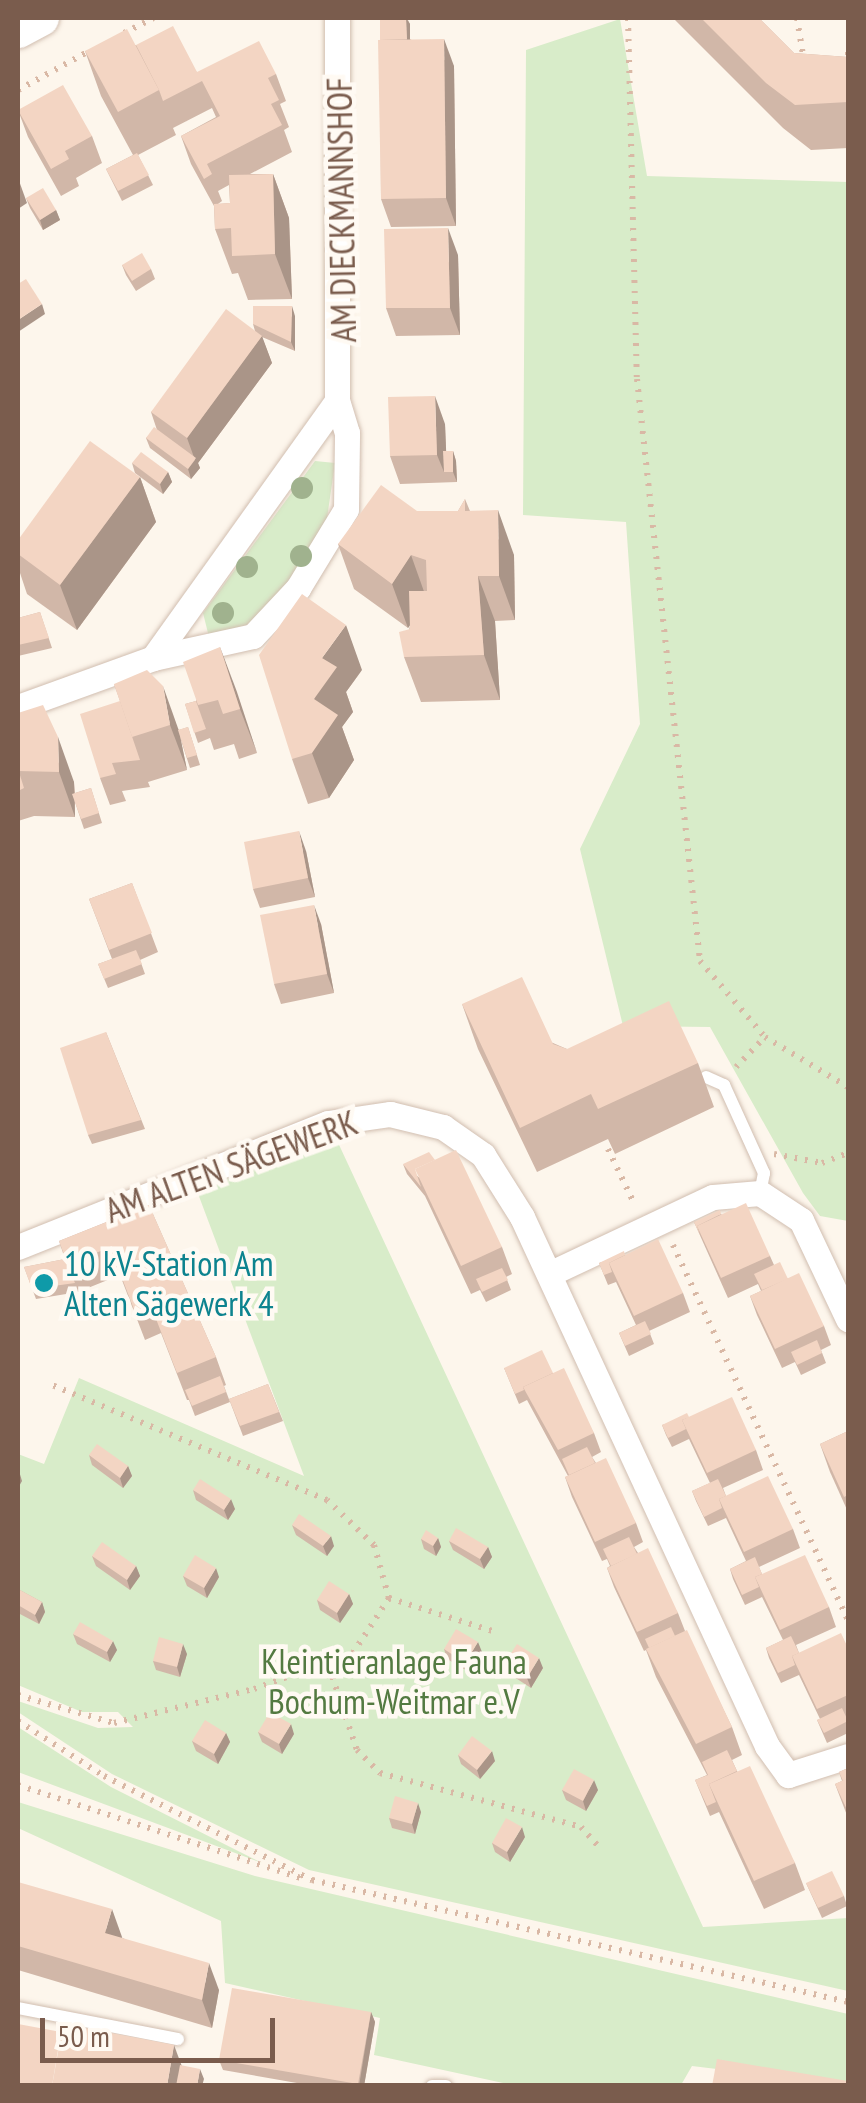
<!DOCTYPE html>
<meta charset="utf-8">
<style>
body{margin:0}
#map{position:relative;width:866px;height:2103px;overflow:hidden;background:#fdf6ec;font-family:"PT Sans Narrow",sans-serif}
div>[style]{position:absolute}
.green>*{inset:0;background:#d8ecc9}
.path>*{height:6px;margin-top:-3px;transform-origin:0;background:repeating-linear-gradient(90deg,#d9b8a5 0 2.5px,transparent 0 10.5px)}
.roads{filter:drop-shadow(0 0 2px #d1beb0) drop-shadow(0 0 2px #d1beb0)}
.service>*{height:12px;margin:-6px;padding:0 6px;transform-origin:6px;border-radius:6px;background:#fff}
.minor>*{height:25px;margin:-12.5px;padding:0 12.5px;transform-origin:12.5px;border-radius:12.5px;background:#fff}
.secondary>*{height:35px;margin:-17.5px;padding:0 17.5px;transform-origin:17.5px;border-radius:17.5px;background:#fff}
.trees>*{width:22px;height:22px;margin:-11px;border-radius:50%;background:#a0b28e}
.wall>*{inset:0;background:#d1b7a8}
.shaded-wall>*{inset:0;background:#aa9588}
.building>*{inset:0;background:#f3d5c3}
.dots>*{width:28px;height:28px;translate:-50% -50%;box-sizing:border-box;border:5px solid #fffaf3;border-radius:50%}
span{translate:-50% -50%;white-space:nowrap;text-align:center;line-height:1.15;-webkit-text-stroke:9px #fffaf3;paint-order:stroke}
.street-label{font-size:35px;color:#7a5c4d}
.culture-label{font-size:35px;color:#0d838f}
.left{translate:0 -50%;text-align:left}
.park-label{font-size:35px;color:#537a41}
.frame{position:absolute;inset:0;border:20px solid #7a5c4d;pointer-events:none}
.scale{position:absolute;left:40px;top:2018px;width:235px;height:45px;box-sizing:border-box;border:5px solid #7a5c4d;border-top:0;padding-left:12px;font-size:30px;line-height:35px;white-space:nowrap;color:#7a5c4d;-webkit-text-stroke:8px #fffaf3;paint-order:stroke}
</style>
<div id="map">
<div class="green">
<i style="clip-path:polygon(620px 19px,647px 176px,848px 182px,848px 1221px,820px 1216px,803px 1193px,710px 1027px,623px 1026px,580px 849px,640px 724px,626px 522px,523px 515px,526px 50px)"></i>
<i style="clip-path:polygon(315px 461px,335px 463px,324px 539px,253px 623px,209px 637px,203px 613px)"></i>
<i style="clip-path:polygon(334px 1134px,703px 1927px,848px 1918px,848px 1991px,309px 1870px,112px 1774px,18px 1712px,18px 1701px,98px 1728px,133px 1727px,118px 1712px,82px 1712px,18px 1685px,18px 1454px,44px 1464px,79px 1378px,304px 1476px,197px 1191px)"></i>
<i style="clip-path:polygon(18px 1727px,111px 1787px,262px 1863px,18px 1772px)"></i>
<i style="clip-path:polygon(18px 1802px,255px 1876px,848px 2014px,848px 2085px,692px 2066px,681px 2085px,512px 2085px,374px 2055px,380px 2018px,225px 1983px,221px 1921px,18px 1828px)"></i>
</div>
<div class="path">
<i style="left:628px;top:18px;width:361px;rotate:88.6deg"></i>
<i style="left:637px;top:379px;width:585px;rotate:83.82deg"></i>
<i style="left:700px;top:961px;width:100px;rotate:49.5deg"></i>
<i style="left:765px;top:1037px;width:97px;rotate:31.1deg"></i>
<i style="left:797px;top:18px;width:44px;rotate:80.8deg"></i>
<i style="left:124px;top:33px;width:33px;rotate:-27deg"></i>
<i style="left:848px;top:65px;width:19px;rotate:-90deg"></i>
<i style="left:18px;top:90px;width:83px;rotate:-28.7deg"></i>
<i style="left:736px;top:1067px;width:42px;rotate:-46deg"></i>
<i style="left:608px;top:1149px;width:62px;rotate:64.3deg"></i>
<i style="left:774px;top:1154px;width:49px;rotate:10.6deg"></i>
<i style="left:822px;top:1163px;width:28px;rotate:-21deg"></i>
<i style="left:673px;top:1245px;width:414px;rotate:65deg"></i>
<i style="left:389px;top:1598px;width:115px;rotate:17.7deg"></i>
<i style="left:329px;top:1667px;width:88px;rotate:71.4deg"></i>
<i style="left:357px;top:1750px;width:33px;rotate:45deg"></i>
<i style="left:380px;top:1773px;width:208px;rotate:15deg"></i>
<i style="left:581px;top:1827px;width:31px;rotate:48deg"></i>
<i style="left:18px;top:1695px;width:100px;rotate:16.3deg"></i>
<i style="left:114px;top:1723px;width:144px;rotate:-13.7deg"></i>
<i style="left:254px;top:1689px;width:105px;rotate:-20deg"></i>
<i style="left:353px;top:1653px;width:66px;rotate:-56.8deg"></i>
<i style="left:389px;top:1598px;width:55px;rotate:-105.8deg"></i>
<i style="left:374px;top:1545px;width:65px;rotate:-136.2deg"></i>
<i style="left:327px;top:1500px;width:298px;rotate:-157.3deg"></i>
<i style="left:18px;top:1721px;width:102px;rotate:32.6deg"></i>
<i style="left:104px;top:1776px;width:233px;rotate:26.6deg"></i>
<i style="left:312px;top:1880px;width:550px;rotate:12.82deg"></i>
<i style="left:18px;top:1785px;width:298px;rotate:18.2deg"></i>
</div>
<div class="roads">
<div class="service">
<i style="left:706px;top:1077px;width:20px;rotate:24deg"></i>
<i style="left:724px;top:1085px;width:97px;rotate:65.6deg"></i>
<i style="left:764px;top:1173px;width:20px;rotate:101deg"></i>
<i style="left:18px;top:2008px;width:163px;rotate:11deg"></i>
<i style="left:432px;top:2086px;width:14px"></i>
</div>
<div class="minor">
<i style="left:153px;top:658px;width:102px;rotate:-12.4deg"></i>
<i style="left:253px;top:636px;width:66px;rotate:-46.8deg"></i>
<i style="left:298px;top:588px;width:92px;rotate:-58.7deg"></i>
<i style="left:346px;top:509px;width:76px;rotate:-89.2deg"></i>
<i style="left:347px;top:433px;width:34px;rotate:-107deg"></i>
<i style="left:18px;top:707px;width:144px;rotate:-19.9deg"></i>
<i style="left:153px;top:658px;width:316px;rotate:-54.4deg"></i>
<i style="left:337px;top:401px;width:383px;rotate:-90deg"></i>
<i style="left:18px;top:1247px;width:334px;rotate:-21.8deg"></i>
<i style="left:328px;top:1123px;width:63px;rotate:-8.3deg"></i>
<i style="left:390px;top:1114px;width:55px;rotate:13.8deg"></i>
<i style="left:443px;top:1127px;width:49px;rotate:35deg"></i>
<i style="left:483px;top:1155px;width:73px;rotate:57.8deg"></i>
<i style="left:522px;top:1217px;width:583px;rotate:65.15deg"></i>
<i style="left:767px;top:1746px;width:36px;rotate:54deg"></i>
<i style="left:788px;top:1775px;width:63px;rotate:-17.6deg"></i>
<i style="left:549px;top:1274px;width:181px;rotate:-25.2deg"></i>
<i style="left:713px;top:1197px;width:47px;rotate:-4.9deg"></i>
<i style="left:760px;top:1193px;width:49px;rotate:33.4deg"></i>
<i style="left:801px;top:1220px;width:110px;rotate:64.6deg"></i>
</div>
<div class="secondary">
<i style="left:18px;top:30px;width:26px;rotate:-28deg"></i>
</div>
</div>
<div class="trees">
<i style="left:302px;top:488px"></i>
<i style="left:301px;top:556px"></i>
<i style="left:247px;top:567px"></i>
<i style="left:223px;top:613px"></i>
</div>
<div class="wall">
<i style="clip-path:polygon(380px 18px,407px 18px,410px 24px,410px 39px,454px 66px,456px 226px,391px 227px,381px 199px)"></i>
<i style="clip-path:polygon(673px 18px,759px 18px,794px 53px,848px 57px,848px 148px,811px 150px,783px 128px)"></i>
<i style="clip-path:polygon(evenodd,136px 45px,197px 72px,276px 74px,286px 101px,280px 104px,289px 127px,284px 130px,292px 152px,250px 174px,273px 174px,289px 218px,292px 299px,248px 300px,238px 273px,232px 274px,215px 229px,214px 206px,191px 164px,181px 136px,216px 117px,212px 108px,173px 128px,176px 135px,138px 155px,153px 185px,122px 201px,106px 169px,133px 155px,101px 96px,85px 51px,136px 45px,229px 185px,230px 203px,218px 204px,222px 201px,218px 191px,229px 185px)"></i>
<i style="clip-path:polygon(18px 110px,92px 136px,102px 163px,76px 178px,79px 186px,61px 196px,28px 137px)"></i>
<i style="clip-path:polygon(26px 198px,56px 210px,60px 220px,43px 230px,30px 208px)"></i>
<i style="clip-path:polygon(458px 255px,460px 335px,396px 336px,386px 308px)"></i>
<i style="clip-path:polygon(122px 265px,151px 269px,155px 279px,136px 291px,126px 275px)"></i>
<i style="clip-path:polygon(295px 316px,295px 351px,262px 337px,272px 363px,198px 463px,200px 468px,191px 479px,150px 448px,146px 438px,157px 430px,151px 412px,255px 331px,253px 324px)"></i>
<i style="clip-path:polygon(445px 424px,446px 451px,453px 451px,456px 461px,457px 482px,400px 484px,390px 456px)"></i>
<i style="clip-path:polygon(132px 463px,168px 472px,172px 482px,163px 494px,135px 473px)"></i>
<i style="clip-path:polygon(140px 477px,156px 522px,77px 630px,27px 594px,18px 567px,18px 540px)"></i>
<i style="clip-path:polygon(465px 499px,470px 511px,514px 555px,515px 620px,495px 621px,500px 700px,421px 702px,404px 657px,410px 625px,408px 628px,354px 589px,338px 544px,417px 511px,458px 511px)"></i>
<i style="clip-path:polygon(40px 612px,52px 648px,18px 656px,18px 618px)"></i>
<i style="clip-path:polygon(220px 647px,257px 753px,239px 759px,234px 744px,214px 750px,210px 738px,198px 743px,185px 704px,196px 701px)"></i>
<i style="clip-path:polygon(362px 670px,346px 692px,353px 712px,342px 727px,354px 760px,329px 798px,308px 804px,292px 759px)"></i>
<i style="clip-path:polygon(114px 684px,179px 730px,188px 727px,200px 765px,190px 768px,180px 737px,187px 770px,148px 782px,146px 777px,150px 787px,122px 791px,126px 801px,110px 805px,100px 778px,120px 701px)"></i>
<i style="clip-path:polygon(18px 713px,74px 782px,75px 793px,91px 788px,102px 823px,84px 829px,75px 802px,75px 817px,34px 816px,18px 821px)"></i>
<i style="clip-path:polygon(306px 851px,315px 897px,260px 908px,253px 889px)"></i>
<i style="clip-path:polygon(132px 883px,158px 952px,140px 960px,145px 974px,108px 988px,98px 964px,112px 959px,89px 899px)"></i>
<i style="clip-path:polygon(321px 924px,334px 993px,281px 1004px,274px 984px)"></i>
<i style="clip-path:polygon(462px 1004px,567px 1049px,698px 1063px,714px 1107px,615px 1154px,608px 1139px,537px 1172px,478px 1049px)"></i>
<i style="clip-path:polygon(106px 1032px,145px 1129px,92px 1144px,88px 1135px)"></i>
<i style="clip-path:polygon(403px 1164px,502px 1247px,512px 1274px,506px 1277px,511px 1290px,486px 1302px,480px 1290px,471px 1294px,425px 1196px,407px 1174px)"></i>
<i style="clip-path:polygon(149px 1205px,216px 1357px,226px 1385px,224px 1386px,230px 1402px,195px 1416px,189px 1400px,187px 1400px,161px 1333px,145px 1340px,120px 1275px,78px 1292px,36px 1299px,24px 1267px,65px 1259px,59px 1241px)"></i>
<i style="clip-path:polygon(721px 1214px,770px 1256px,774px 1265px,788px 1279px,824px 1326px,831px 1345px,821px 1350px,826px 1363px,801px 1375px,795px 1362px,782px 1368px,757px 1315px,750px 1296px,761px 1291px,758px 1284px,728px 1298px,694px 1222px)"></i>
<i style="clip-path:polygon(625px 1255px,683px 1293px,690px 1312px,649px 1331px,654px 1344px,629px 1356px,619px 1333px,636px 1325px,616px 1282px,608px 1285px,599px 1263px)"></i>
<i style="clip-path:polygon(504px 1368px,553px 1373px,594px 1433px,601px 1452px,592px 1457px,636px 1523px,643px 1542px,634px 1547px,678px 1613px,685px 1631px,732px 1727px,742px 1755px,732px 1760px,737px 1771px,795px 1863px,805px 1890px,764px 1909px,719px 1812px,710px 1816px,695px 1780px,707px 1775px,656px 1677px,646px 1650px,644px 1651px,614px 1587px,607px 1568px,610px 1566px,607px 1559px,602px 1561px,572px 1497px,565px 1477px,568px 1476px,527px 1400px,519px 1404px)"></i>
<i style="clip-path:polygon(268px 1384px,283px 1421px,243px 1436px,229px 1399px)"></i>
<i style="clip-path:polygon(689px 1417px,756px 1450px,763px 1470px,723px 1488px,726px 1496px,793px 1529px,800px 1548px,759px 1567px,762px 1574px,829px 1607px,836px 1627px,796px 1645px,799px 1653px,848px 1648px,848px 1717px,847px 1718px,848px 1733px,827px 1743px,817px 1720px,820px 1719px,799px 1675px,781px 1683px,769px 1658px,766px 1648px,783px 1640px,762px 1597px,745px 1605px,733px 1579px,730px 1569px,746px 1561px,726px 1518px,708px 1526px,696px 1501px,692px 1491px,710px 1483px,689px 1439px,672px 1447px,666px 1435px,662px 1425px)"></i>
<i style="clip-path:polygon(848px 1431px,848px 1512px,830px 1472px,820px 1444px)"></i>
<i style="clip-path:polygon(89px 1455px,128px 1466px,132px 1476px,123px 1488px,92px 1465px)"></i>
<i style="clip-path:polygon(193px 1490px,235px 1509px,228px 1520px,196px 1500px)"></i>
<i style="clip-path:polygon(292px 1525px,334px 1546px,327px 1556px,296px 1535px)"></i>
<i style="clip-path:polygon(438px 1538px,441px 1547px,436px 1556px,424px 1549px,421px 1539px)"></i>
<i style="clip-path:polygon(449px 1541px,488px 1547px,492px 1557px,484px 1569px,453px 1550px)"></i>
<i style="clip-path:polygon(92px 1556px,136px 1566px,140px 1576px,130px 1590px,96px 1566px)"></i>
<i style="clip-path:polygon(183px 1576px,219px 1577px,207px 1598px,187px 1586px)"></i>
<i style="clip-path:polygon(18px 1589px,42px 1602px,45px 1612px,39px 1624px,18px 1613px)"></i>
<i style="clip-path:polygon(349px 1594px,353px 1604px,340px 1623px,320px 1610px,317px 1600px)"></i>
<i style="clip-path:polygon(73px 1634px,117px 1650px,110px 1662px,77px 1644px)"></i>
<i style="clip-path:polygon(444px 1649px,482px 1652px,469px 1672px,447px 1659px)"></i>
<i style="clip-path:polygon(187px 1654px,180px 1677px,156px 1670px,153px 1661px)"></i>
<i style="clip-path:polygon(504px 1664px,543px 1668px,531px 1688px,508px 1673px)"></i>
<i style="clip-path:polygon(258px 1732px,294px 1734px,282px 1754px,262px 1742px)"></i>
<i style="clip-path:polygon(226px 1733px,230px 1742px,218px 1764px,196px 1751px,192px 1741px)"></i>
<i style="clip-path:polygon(458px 1755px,495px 1761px,480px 1779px,461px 1764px)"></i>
<i style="clip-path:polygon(848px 1768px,848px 1818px,835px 1784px,842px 1781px,839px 1772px)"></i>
<i style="clip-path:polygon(562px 1790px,598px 1790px,586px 1811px,566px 1800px)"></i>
<i style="clip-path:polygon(421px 1812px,415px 1834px,392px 1828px,389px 1818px)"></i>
<i style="clip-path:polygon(525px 1837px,510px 1862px,495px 1852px,492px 1843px)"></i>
<i style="clip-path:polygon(806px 1883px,844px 1896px,847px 1906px,822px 1918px)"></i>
<i style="clip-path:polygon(18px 1885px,121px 1937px,219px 1990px,212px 2028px,18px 1970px)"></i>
<i style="clip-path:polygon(371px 2012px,375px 2022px,364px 2086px,314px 2086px,223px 2070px,219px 2060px)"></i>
</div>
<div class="shaded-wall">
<i style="clip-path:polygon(406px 18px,410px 24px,410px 52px,407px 42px)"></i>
<i style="clip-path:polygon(444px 39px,454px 66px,456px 226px,446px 198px)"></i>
<i style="clip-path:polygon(273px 174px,289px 218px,292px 299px,275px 254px)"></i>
<i style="clip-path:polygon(18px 178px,27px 203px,18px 209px)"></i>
<i style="clip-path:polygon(56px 210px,60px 220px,43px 230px,40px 220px)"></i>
<i style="clip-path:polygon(448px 228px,458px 255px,460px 335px,450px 308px)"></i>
<i style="clip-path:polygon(42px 304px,45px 314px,18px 332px,18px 320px)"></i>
<i style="clip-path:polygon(292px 306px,295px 316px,295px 351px,291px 342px)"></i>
<i style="clip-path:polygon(262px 336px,272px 363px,198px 463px,200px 468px,191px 479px,188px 469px,195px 460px,187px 438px)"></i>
<i style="clip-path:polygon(435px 396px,445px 424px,447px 472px,444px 472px,437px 455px)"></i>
<i style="clip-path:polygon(453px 451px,456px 461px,457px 482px,453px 472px)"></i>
<i style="clip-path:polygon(168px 472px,172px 482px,163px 494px,160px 484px)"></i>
<i style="clip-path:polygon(140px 477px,156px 522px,77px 630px,60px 585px)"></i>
<i style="clip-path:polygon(498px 510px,514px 555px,515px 620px,499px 576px)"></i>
<i style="clip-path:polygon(411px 555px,427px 600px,408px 628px,392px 584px)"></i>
<i style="clip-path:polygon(478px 576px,495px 621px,500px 700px,484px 655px)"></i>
<i style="clip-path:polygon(346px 625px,362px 670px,346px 692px,353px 712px,342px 727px,354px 760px,329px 798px,312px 753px,314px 699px,322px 658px)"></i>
<i style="clip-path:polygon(220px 647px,237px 692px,257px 753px,240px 709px)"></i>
<i style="clip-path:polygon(163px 686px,179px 731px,187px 770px,170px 725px)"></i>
<i style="clip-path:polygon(58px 737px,74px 782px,75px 817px,59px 772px)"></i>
<i style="clip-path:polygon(299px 831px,306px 851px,315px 897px,308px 878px)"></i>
<i style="clip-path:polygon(314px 905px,321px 924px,334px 993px,327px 974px)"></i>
<i style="clip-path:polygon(128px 1466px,132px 1476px,123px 1488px,120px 1478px)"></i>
<i style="clip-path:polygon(19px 1471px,22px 1481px,18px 1488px,18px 1473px)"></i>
<i style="clip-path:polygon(231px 1499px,235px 1509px,228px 1520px,224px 1510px)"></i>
<i style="clip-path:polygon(331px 1536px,334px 1546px,327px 1556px,323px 1546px)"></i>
<i style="clip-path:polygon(438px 1538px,441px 1547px,436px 1556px,433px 1546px)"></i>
<i style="clip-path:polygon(488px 1547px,492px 1557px,484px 1569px,480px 1559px)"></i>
<i style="clip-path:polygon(136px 1566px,140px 1576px,130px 1590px,127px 1580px)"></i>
<i style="clip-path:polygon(216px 1568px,219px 1577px,207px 1598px,204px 1588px)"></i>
<i style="clip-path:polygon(349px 1594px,353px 1604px,340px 1623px,337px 1613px)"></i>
<i style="clip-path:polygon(42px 1602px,45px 1612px,39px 1624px,35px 1615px)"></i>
<i style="clip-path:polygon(113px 1641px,117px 1650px,110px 1662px,107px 1652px)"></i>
<i style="clip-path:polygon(478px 1642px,482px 1652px,469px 1672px,465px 1663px)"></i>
<i style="clip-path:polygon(183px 1644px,187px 1654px,180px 1677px,177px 1667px)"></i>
<i style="clip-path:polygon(539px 1658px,543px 1668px,531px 1688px,527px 1678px)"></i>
<i style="clip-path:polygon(291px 1724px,294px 1734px,282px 1754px,279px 1744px)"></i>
<i style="clip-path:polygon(226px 1733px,230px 1742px,218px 1764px,214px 1754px)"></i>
<i style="clip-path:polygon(492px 1751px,495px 1761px,480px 1779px,477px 1770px)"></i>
<i style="clip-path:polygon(594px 1780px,598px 1790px,586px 1811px,583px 1801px)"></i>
<i style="clip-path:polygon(418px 1803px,421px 1812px,415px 1834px,412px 1824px)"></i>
<i style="clip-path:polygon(522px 1827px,525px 1837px,510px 1862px,507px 1852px)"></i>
<i style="clip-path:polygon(112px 1909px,122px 1937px,115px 1960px,105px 1933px)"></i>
<i style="clip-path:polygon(209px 1963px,219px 1990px,212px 2028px,202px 2000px)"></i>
<i style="clip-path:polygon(371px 2012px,375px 2022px,364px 2086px,359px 2086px)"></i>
<i style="clip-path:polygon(174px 2045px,184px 2072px,182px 2086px,167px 2086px)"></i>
<i style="clip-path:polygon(200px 2069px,204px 2079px,202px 2086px,197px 2086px)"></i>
</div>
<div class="building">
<i style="clip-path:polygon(380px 18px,406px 18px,407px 39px,380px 40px)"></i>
<i style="clip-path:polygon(701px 18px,759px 18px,794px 53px,848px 57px,848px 102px,795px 105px,766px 83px)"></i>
<i style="clip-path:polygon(173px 26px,197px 72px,259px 41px,276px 74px,268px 78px,279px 100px,271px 104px,282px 125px,207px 164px,212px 174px,204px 179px,181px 136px,220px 116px,202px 81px,163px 101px,159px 90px,136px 45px)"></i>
<i style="clip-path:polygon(127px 29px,159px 90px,118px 112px,85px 51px)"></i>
<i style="clip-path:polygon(444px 39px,446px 198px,381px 199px,378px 40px)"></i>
<i style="clip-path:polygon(63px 85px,92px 136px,65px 151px,69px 159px,51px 169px,18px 110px)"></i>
<i style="clip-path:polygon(137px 153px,149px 175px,118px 191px,106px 169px)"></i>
<i style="clip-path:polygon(273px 174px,275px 254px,232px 256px,231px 228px,215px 229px,214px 204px,230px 203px,229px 175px)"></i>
<i style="clip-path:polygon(43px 188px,56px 210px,40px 220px,26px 198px)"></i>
<i style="clip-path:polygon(448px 228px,450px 308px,386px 308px,384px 229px)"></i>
<i style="clip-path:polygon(142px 253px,151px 269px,132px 281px,122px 265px)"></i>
<i style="clip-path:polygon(26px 279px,42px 304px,18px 320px,18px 284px)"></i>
<i style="clip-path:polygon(253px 306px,292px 306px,291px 342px,253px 324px)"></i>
<i style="clip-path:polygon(226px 309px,262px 336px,187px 438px,151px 412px)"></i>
<i style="clip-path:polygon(435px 396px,437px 455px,390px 456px,388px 397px)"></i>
<i style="clip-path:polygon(154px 427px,196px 458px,188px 469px,146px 438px)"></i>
<i style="clip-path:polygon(90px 441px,140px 477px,60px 585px,18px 554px,18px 540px)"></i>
<i style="clip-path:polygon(443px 451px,453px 451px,453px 472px,444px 472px)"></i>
<i style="clip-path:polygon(141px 452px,168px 472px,160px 484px,132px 463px)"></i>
<i style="clip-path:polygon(381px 485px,417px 511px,458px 511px,465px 499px,465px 511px,498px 510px,499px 576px,478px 576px,484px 655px,404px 657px,399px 632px,410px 629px,409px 591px,427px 591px,426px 560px,411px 555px,392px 584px,338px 544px)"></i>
<i style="clip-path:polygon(302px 594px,346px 625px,322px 658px,337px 667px,314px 699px,338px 715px,312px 753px,292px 759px,259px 655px)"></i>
<i style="clip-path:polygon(40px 612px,49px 638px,18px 645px,18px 618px)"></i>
<i style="clip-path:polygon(220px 647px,240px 709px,223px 714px,218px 700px,198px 705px,183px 662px)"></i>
<i style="clip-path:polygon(147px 670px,163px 686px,170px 725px,132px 737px,114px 684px)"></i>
<i style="clip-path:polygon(120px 701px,140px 760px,112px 763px,116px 774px,100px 778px,80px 714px)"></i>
<i style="clip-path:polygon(196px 701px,206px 729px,194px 733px,185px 704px)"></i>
<i style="clip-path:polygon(43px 705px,58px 737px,59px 772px,18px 771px,18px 713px)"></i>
<i style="clip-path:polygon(188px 727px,197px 755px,187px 758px,178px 730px)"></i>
<i style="clip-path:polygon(18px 769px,24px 788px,18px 791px)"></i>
<i style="clip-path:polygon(91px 788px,99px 813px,81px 819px,72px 794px)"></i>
<i style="clip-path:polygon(299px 831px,308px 878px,253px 889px,244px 842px)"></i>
<i style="clip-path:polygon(132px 883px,152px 933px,109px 950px,89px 899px)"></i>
<i style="clip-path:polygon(314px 905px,327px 974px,274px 984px,260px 915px)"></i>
<i style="clip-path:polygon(136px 950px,142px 964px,104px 979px,98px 964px)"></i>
<i style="clip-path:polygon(522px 977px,553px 1044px,567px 1049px,669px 1001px,698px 1063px,598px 1109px,591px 1094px,520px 1128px,462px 1004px)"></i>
<i style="clip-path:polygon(106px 1032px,141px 1120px,88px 1135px,60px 1048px)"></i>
<i style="clip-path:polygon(456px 1150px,502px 1247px,461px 1266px,415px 1169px)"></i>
<i style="clip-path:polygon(429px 1152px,435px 1160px,415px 1169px,421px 1187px,403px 1164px)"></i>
<i style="clip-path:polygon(746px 1203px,770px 1256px,721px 1278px,697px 1226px)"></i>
<i style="clip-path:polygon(149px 1205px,216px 1357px,177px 1373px,151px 1306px,135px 1312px,110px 1247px,68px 1265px,59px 1241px)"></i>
<i style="clip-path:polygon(720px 1210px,721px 1214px,697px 1226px,700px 1235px,694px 1222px)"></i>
<i style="clip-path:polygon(658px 1239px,683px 1293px,634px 1316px,609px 1263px)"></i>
<i style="clip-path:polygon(624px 1251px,625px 1255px,609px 1263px,612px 1272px,604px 1275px,599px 1263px)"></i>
<i style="clip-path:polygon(65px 1259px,75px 1283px,32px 1289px,24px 1267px)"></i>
<i style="clip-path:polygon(780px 1262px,788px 1279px,762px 1290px,754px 1274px)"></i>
<i style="clip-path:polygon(502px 1268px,508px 1280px,482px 1292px,476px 1279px)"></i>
<i style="clip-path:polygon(799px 1273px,824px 1326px,775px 1349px,750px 1296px)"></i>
<i style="clip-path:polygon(645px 1321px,651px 1334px,625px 1346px,619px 1333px)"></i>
<i style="clip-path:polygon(817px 1340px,822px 1353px,797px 1365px,791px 1352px)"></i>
<i style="clip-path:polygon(542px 1350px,553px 1373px,523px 1387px,524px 1390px,515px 1394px,504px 1368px)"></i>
<i style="clip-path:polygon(564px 1368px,594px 1433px,558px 1450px,523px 1387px)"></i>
<i style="clip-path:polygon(220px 1376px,226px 1392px,192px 1406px,185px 1390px)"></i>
<i style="clip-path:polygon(268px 1384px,279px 1412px,240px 1426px,229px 1399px)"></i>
<i style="clip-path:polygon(732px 1397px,756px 1450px,707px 1473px,682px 1420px)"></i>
<i style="clip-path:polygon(687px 1413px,689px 1417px,682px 1420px,686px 1429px,668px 1438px,662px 1425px)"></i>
<i style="clip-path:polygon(848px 1431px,848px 1495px,844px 1497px,820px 1444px)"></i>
<i style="clip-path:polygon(97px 1444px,128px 1466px,120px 1478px,89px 1455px)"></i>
<i style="clip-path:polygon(587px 1447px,595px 1463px,569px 1475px,562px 1459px)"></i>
<i style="clip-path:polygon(606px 1458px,636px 1523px,595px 1542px,565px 1477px)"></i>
<i style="clip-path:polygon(768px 1476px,793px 1529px,744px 1552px,719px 1499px)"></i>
<i style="clip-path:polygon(200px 1479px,231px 1499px,224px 1510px,193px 1490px)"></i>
<i style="clip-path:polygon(718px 1479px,726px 1496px,719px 1499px,722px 1508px,704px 1517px,692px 1491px)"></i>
<i style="clip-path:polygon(299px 1514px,331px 1536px,323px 1546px,292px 1525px)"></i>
<i style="clip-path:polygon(456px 1528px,488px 1547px,480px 1559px,449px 1541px)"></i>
<i style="clip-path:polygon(426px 1530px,438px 1538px,433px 1546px,421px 1539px)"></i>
<i style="clip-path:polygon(629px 1537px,637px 1554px,611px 1566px,603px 1549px)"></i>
<i style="clip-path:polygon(102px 1542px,136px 1566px,127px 1580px,92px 1556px)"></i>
<i style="clip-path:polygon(648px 1548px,678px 1613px,637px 1632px,607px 1568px)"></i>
<i style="clip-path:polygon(195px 1555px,216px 1568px,204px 1588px,183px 1576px)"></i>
<i style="clip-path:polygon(805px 1555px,829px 1607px,780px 1630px,755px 1577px)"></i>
<i style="clip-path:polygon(755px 1557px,762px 1574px,755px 1577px,759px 1587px,742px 1595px,730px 1569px)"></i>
<i style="clip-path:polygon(329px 1581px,349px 1594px,337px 1613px,317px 1600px)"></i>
<i style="clip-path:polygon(18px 1589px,42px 1602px,35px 1615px,18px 1605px)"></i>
<i style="clip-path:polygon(80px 1622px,113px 1641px,107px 1652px,73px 1634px)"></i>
<i style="clip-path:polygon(671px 1627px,675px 1636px,649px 1648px,645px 1639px)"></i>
<i style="clip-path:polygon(456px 1629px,478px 1642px,465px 1663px,444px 1649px)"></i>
<i style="clip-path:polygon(687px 1630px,732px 1727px,696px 1744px,646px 1649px)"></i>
<i style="clip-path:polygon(841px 1633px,848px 1648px,848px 1695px,817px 1709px,792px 1656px)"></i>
<i style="clip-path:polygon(791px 1636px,799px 1653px,792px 1656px,795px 1665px,778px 1673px,766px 1648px)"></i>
<i style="clip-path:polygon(159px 1637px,183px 1644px,177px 1667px,153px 1661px)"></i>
<i style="clip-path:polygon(517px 1644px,539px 1658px,527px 1678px,504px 1664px)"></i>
<i style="clip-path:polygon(842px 1708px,848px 1721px,824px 1733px,817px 1720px)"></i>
<i style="clip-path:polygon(270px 1712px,291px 1724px,279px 1744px,258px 1732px)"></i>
<i style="clip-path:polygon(205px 1720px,226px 1733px,214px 1754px,192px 1741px)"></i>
<i style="clip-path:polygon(472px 1736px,492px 1751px,477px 1770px,458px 1755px)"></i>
<i style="clip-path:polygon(727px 1750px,737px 1771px,709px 1784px,716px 1802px,707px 1806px,695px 1780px,708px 1775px,702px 1762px)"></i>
<i style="clip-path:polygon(750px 1766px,795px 1863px,754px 1881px,709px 1784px)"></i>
<i style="clip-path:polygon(848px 1768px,848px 1778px,843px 1781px,839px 1772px)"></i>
<i style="clip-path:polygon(574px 1769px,594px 1780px,583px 1801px,562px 1790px)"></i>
<i style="clip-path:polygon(848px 1778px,848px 1812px,835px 1784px)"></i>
<i style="clip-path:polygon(395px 1796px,418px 1803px,412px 1824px,389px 1818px)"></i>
<i style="clip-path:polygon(506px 1818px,522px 1827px,507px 1852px,492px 1843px)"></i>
<i style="clip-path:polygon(832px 1871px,844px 1896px,818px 1908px,806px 1883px)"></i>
<i style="clip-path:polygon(18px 1882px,112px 1909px,105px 1933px,209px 1963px,202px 2000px,18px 1946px)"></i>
<i style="clip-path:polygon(232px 1988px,371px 2012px,358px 2084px,219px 2060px)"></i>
<i style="clip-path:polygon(18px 2024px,61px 2032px,52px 2086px,18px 2086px)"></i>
<i style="clip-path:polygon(63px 2024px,174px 2045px,167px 2086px,52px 2086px)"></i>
<i style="clip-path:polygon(717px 2059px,848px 2081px,848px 2086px,712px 2086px)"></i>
<i style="clip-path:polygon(180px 2065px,200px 2069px,197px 2086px,176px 2086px)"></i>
</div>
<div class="dots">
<i style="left:44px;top:1283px;background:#0f9aa8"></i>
</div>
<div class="street-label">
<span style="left:341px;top:210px;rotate:-91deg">AM DIECKMANNSHOF</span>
<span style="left:231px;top:1166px;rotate:-20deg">AM ALTEN SÄGEWERK</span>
</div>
<div class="culture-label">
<span class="left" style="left:64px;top:1283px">10 kV-Station Am<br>Alten Sägewerk 4</span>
</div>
<div class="park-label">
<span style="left:394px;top:1681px">Kleintieranlage Fauna<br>Bochum-Weitmar e.V</span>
</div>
<div class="frame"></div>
<div class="scale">50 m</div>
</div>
